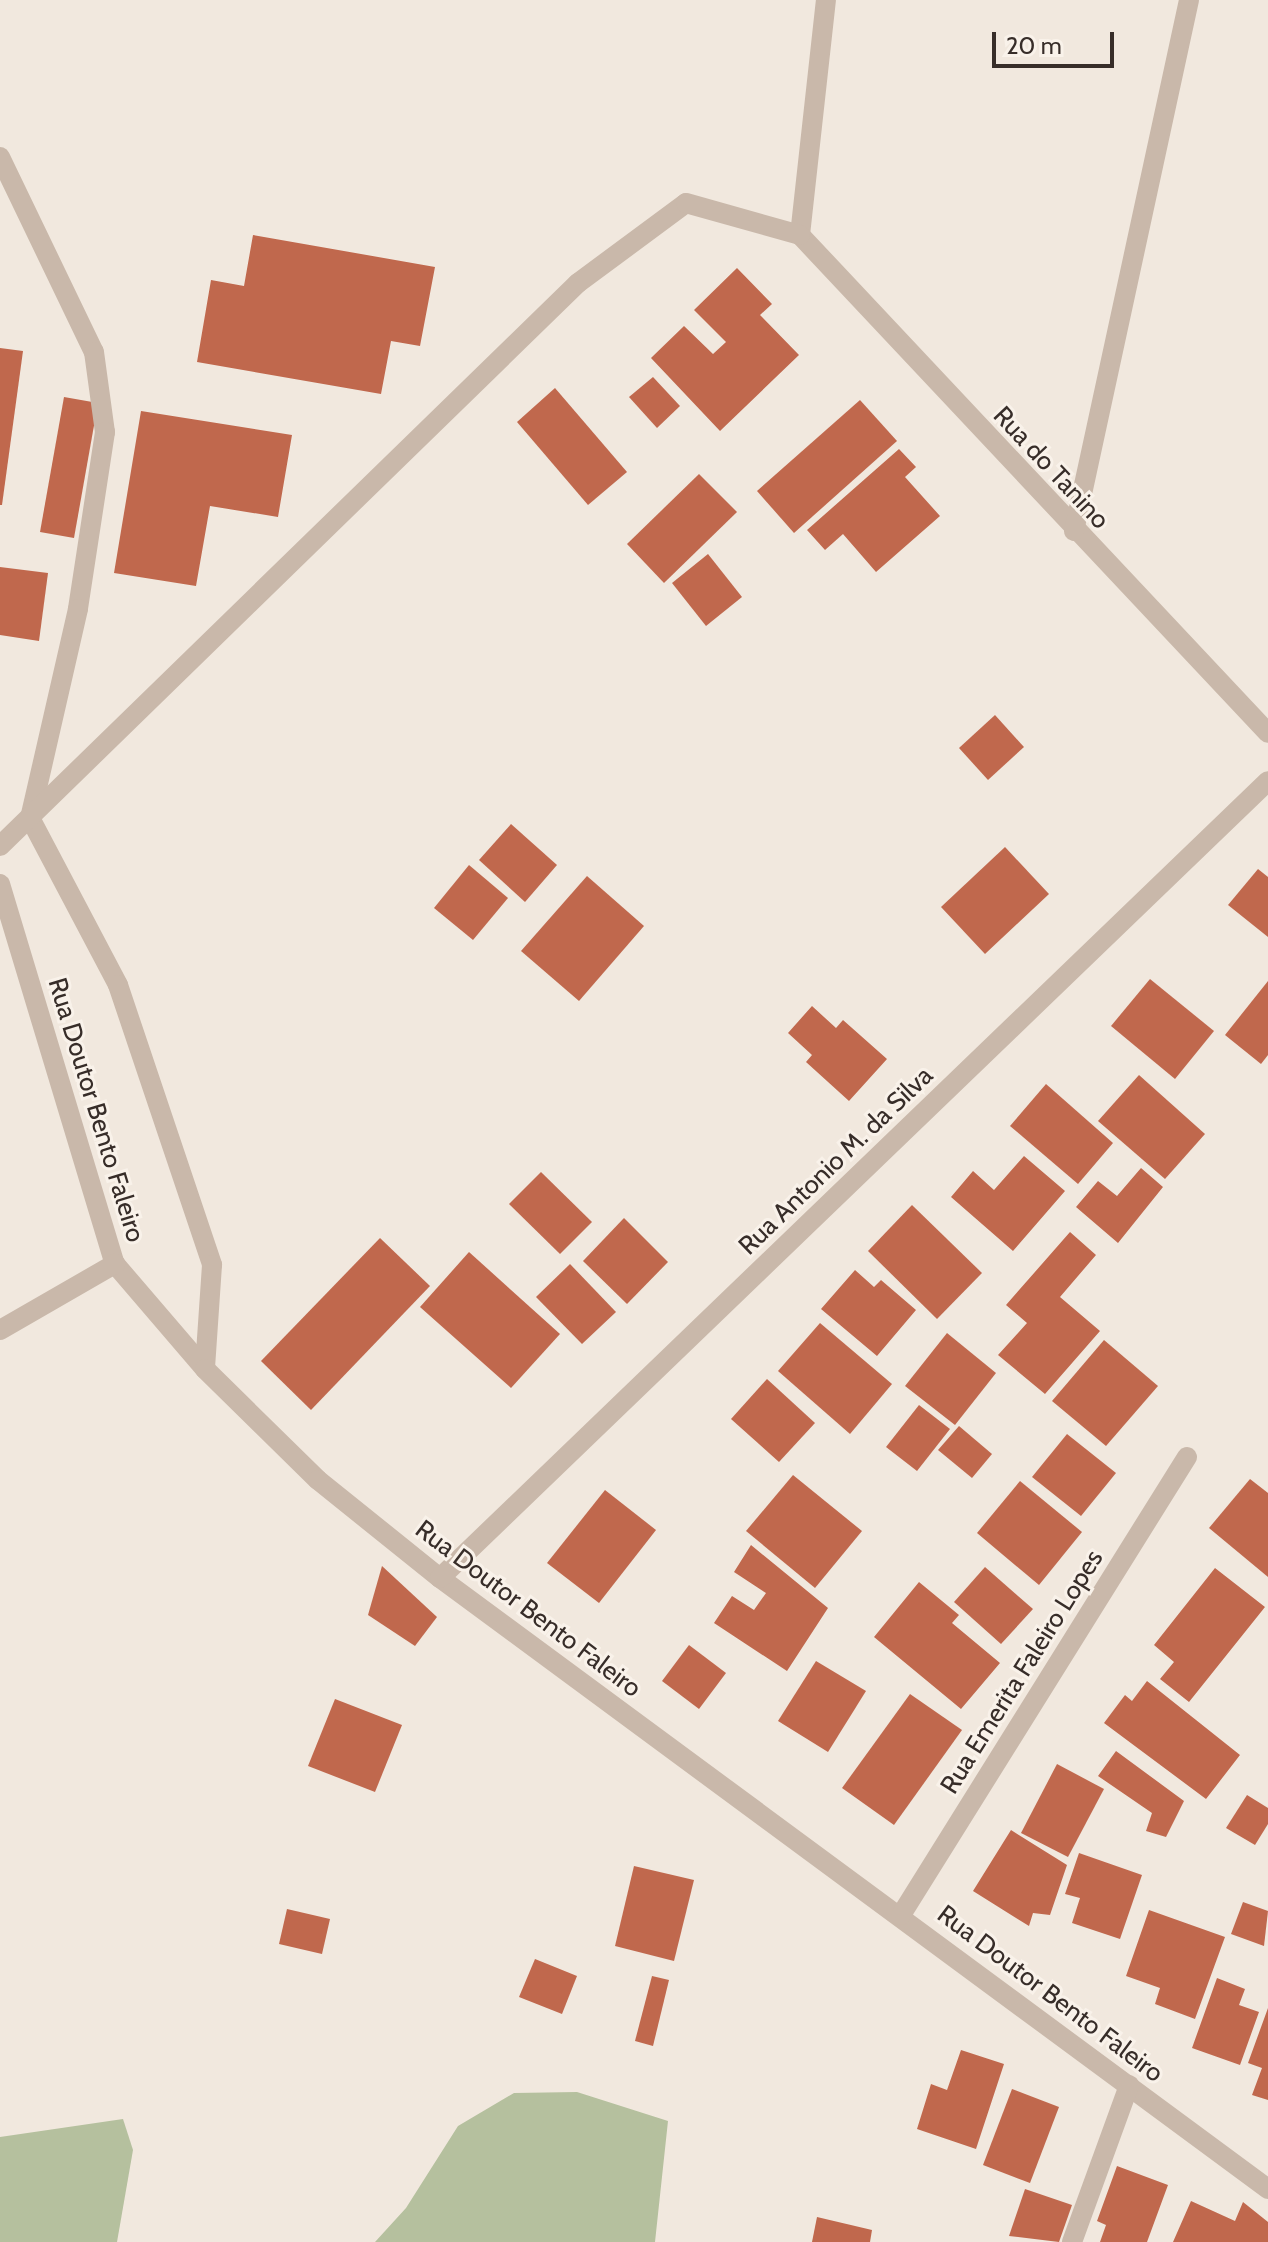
<!DOCTYPE html>
<style>
body{margin:0}
#map{position:relative;width:1268px;height:2242px;overflow:hidden;background:#f1e8de;font-family:Cabin,sans-serif}
div>[style]{position:absolute}
.green>*{inset:0;background:#b5c09e}
.building>*{inset:0;background:#c0684d}
.minor>*{height:20px;margin:-10px;padding:0 10px;transform-origin:10px;border-radius:10px;background:#c9b8aa}
span{translate:-50% -50%;white-space:nowrap;text-align:center;line-height:1.15;-webkit-text-stroke:6px #f9f2ea;paint-order:stroke}
.street-label{font-size:26px;color:#372d29}
.scale{position:absolute;left:992px;top:32px;width:122px;height:36px;box-sizing:border-box;border:4px solid #372d29;border-top:0;padding-left:10px;font-size:24px;line-height:28px;white-space:nowrap;color:#372d29;-webkit-text-stroke:6px #f9f2ea;paint-order:stroke}
</style>
<div id="map">
<div class="green">
<i style="clip-path:polygon(577px 2092px,668px 2121px,655px 2242px,375px 2242px,406px 2208px,458px 2126px,514px 2093px)"></i>
<i style="clip-path:polygon(123px 2119px,133px 2150px,117px 2242px,0 2242px,0 2137px)"></i>
</div>
<div class="building">
<i style="clip-path:polygon(253px 235px,435px 267px,420px 346px,391px 341px,381px 394px,197px 362px,211px 280px,244px 286px)"></i>
<i style="clip-path:polygon(737px 268px,772px 304px,760px 315px,799px 355px,720px 431px,651px 358px,684px 326px,713px 354px,726px 342px,694px 310px)"></i>
<i style="clip-path:polygon(0 348px,23px 351px,2px 505px,0 505px)"></i>
<i style="clip-path:polygon(653px 377px,680px 406px,657px 428px,629px 397px)"></i>
<i style="clip-path:polygon(555px 388px,627px 472px,588px 505px,517px 422px)"></i>
<i style="clip-path:polygon(64px 397px,98px 403px,74px 538px,40px 532px)"></i>
<i style="clip-path:polygon(860px 400px,897px 441px,794px 533px,757px 491px)"></i>
<i style="clip-path:polygon(141px 411px,292px 435px,278px 517px,210px 506px,196px 586px,114px 573px)"></i>
<i style="clip-path:polygon(899px 449px,916px 467px,905px 477px,940px 516px,876px 572px,843px 534px,825px 550px,807px 530px)"></i>
<i style="clip-path:polygon(699px 474px,737px 512px,664px 583px,627px 544px)"></i>
<i style="clip-path:polygon(708px 554px,742px 597px,706px 626px,672px 583px)"></i>
<i style="clip-path:polygon(0 567px,48px 573px,39px 641px,0 635px)"></i>
<i style="clip-path:polygon(995px 715px,1024px 747px,988px 780px,959px 748px)"></i>
<i style="clip-path:polygon(511px 824px,557px 865px,525px 902px,479px 860px)"></i>
<i style="clip-path:polygon(1005px 847px,1049px 894px,985px 954px,941px 907px)"></i>
<i style="clip-path:polygon(469px 865px,508px 898px,473px 940px,434px 908px)"></i>
<i style="clip-path:polygon(1258px 869px,1268px 877px,1268px 937px,1228px 905px)"></i>
<i style="clip-path:polygon(587px 876px,644px 926px,579px 1001px,521px 951px)"></i>
<i style="clip-path:polygon(1150px 979px,1214px 1031px,1175px 1079px,1111px 1026px)"></i>
<i style="clip-path:polygon(1268px 981px,1268px 1055px,1261px 1064px,1225px 1035px)"></i>
<i style="clip-path:polygon(812px 1006px,836px 1028px,843px 1020px,887px 1059px,849px 1101px,806px 1062px,812px 1055px,788px 1033px)"></i>
<i style="clip-path:polygon(1139px 1075px,1205px 1134px,1165px 1179px,1098px 1121px)"></i>
<i style="clip-path:polygon(1046px 1084px,1113px 1143px,1078px 1184px,1010px 1126px)"></i>
<i style="clip-path:polygon(1024px 1156px,1065px 1191px,1013px 1251px,951px 1197px,973px 1171px,994px 1190px)"></i>
<i style="clip-path:polygon(1141px 1168px,1163px 1187px,1118px 1243px,1076px 1207px,1098px 1181px,1117px 1196px)"></i>
<i style="clip-path:polygon(541px 1172px,592px 1222px,560px 1254px,509px 1204px)"></i>
<i style="clip-path:polygon(912px 1205px,982px 1273px,937px 1319px,868px 1251px)"></i>
<i style="clip-path:polygon(624px 1218px,668px 1262px,627px 1304px,583px 1261px)"></i>
<i style="clip-path:polygon(1070px 1232px,1096px 1255px,1060px 1297px,1100px 1331px,1045px 1394px,998px 1355px,1027px 1323px,1006px 1305px)"></i>
<i style="clip-path:polygon(380px 1238px,430px 1286px,311px 1410px,261px 1361px)"></i>
<i style="clip-path:polygon(469px 1252px,560px 1334px,511px 1388px,420px 1307px)"></i>
<i style="clip-path:polygon(570px 1264px,616px 1312px,582px 1344px,536px 1297px)"></i>
<i style="clip-path:polygon(855px 1270px,874px 1287px,881px 1280px,916px 1310px,877px 1356px,821px 1309px)"></i>
<i style="clip-path:polygon(820px 1323px,892px 1384px,850px 1434px,778px 1371px)"></i>
<i style="clip-path:polygon(947px 1333px,996px 1373px,955px 1425px,905px 1386px)"></i>
<i style="clip-path:polygon(1104px 1340px,1158px 1386px,1106px 1446px,1052px 1401px)"></i>
<i style="clip-path:polygon(767px 1379px,815px 1423px,779px 1462px,731px 1419px)"></i>
<i style="clip-path:polygon(919px 1405px,950px 1429px,917px 1471px,886px 1447px)"></i>
<i style="clip-path:polygon(959px 1426px,992px 1454px,972px 1478px,938px 1450px)"></i>
<i style="clip-path:polygon(1067px 1434px,1116px 1473px,1081px 1516px,1032px 1477px)"></i>
<i style="clip-path:polygon(793px 1475px,862px 1531px,815px 1588px,746px 1531px)"></i>
<i style="clip-path:polygon(1250px 1479px,1268px 1493px,1268px 1577px,1209px 1528px)"></i>
<i style="clip-path:polygon(1020px 1481px,1082px 1532px,1039px 1585px,977px 1533px)"></i>
<i style="clip-path:polygon(605px 1490px,656px 1530px,599px 1603px,547px 1563px)"></i>
<i style="clip-path:polygon(751px 1545px,828px 1608px,787px 1671px,714px 1623px,732px 1596px,754px 1610px,766px 1593px,734px 1572px)"></i>
<i style="clip-path:polygon(382px 1566px,437px 1617px,415px 1646px,368px 1615px)"></i>
<i style="clip-path:polygon(985px 1567px,1033px 1609px,1001px 1644px,954px 1602px)"></i>
<i style="clip-path:polygon(1215px 1568px,1265px 1607px,1189px 1702px,1160px 1679px,1174px 1662px,1154px 1645px)"></i>
<i style="clip-path:polygon(919px 1582px,959px 1615px,952px 1623px,1000px 1663px,961px 1709px,874px 1637px)"></i>
<i style="clip-path:polygon(689px 1645px,726px 1673px,699px 1709px,662px 1681px)"></i>
<i style="clip-path:polygon(816px 1661px,866px 1691px,828px 1752px,778px 1721px)"></i>
<i style="clip-path:polygon(1147px 1681px,1240px 1755px,1206px 1799px,1104px 1723px,1125px 1695px,1132px 1701px)"></i>
<i style="clip-path:polygon(910px 1694px,962px 1730px,894px 1825px,842px 1788px)"></i>
<i style="clip-path:polygon(335px 1699px,402px 1725px,375px 1792px,308px 1766px)"></i>
<i style="clip-path:polygon(1116px 1751px,1184px 1801px,1166px 1837px,1146px 1831px,1152px 1813px,1098px 1776px)"></i>
<i style="clip-path:polygon(1057px 1764px,1104px 1789px,1068px 1857px,1021px 1833px)"></i>
<i style="clip-path:polygon(1247px 1795px,1268px 1808px,1268px 1824px,1255px 1845px,1226px 1828px)"></i>
<i style="clip-path:polygon(1011px 1830px,1067px 1865px,1050px 1915px,1033px 1913px,1029px 1926px,973px 1891px)"></i>
<i style="clip-path:polygon(1079px 1853px,1142px 1875px,1120px 1939px,1072px 1923px,1080px 1898px,1065px 1894px)"></i>
<i style="clip-path:polygon(634px 1866px,694px 1880px,674px 1961px,615px 1946px)"></i>
<i style="clip-path:polygon(1243px 1902px,1268px 1911px,1264px 1946px,1231px 1934px)"></i>
<i style="clip-path:polygon(287px 1909px,330px 1919px,322px 1954px,279px 1944px)"></i>
<i style="clip-path:polygon(1149px 1910px,1225px 1937px,1195px 2019px,1155px 2004px,1160px 1988px,1126px 1976px)"></i>
<i style="clip-path:polygon(535px 1959px,577px 1976px,562px 2014px,519px 1997px)"></i>
<i style="clip-path:polygon(652px 1976px,669px 1980px,653px 2046px,635px 2041px)"></i>
<i style="clip-path:polygon(1217px 1978px,1245px 1989px,1239px 2005px,1259px 2012px,1240px 2065px,1192px 2048px)"></i>
<i style="clip-path:polygon(1268px 2008px,1268px 2100px,1252px 2095px,1262px 2068px,1248px 2063px)"></i>
<i style="clip-path:polygon(961px 2050px,1004px 2064px,976px 2149px,917px 2129px,931px 2084px,947px 2090px)"></i>
<i style="clip-path:polygon(1012px 2089px,1059px 2107px,1030px 2183px,983px 2165px)"></i>
<i style="clip-path:polygon(1117px 2166px,1168px 2185px,1147px 2242px,1100px 2242px,1106px 2225px,1097px 2221px)"></i>
<i style="clip-path:polygon(1025px 2189px,1072px 2205px,1059px 2242px,1009px 2236px)"></i>
<i style="clip-path:polygon(1191px 2201px,1235px 2221px,1243px 2202px,1268px 2222px,1268px 2242px,1173px 2242px)"></i>
<i style="clip-path:polygon(817px 2217px,872px 2230px,870px 2242px,812px 2242px)"></i>
</div>
<div class="minor">
<i style="left:0;top:157px;width:216px;rotate:64.3deg"></i>
<i style="left:94px;top:352px;width:81px;rotate:82.2deg"></i>
<i style="left:105px;top:432px;width:179px;rotate:98.7deg"></i>
<i style="left:78px;top:609px;width:214px;rotate:102.9deg"></i>
<i style="left:30px;top:818px;width:189px;rotate:62.2deg"></i>
<i style="left:118px;top:985px;width:295px;rotate:71.4deg"></i>
<i style="left:212px;top:1265px;width:104px;rotate:93.9deg"></i>
<i style="left:800px;top:235px;width:683px;rotate:46.78deg"></i>
<i style="left:800px;top:235px;width:236px;rotate:-83.7deg"></i>
<i style="left:1074px;top:531px;width:543px;rotate:-77.78deg"></i>
<i style="left:0;top:846px;width:807px;rotate:-44.25deg"></i>
<i style="left:578px;top:283px;width:134px;rotate:-36.5deg"></i>
<i style="left:686px;top:203px;width:118px;rotate:15.7deg"></i>
<i style="left:0;top:884px;width:397px;rotate:73.2deg"></i>
<i style="left:115px;top:1264px;width:138px;rotate:49.4deg"></i>
<i style="left:205px;top:1369px;width:158px;rotate:44.5deg"></i>
<i style="left:318px;top:1480px;width:156px;rotate:38.8deg"></i>
<i style="left:440px;top:1578px;width:1029px;rotate:36.42deg"></i>
<i style="left:0;top:1330px;width:133px;rotate:-29.9deg"></i>
<i style="left:440px;top:1578px;width:1149px;rotate:-43.91deg"></i>
<i style="left:901px;top:1915px;width:540px;rotate:-58.02deg"></i>
<i style="left:1072px;top:2242px;width:167px;rotate:-70deg"></i>
</div>
<div class="street-label">
<span style="left:1051px;top:468px;rotate:47deg">Rua do Tanino</span>
<span style="left:96px;top:1110px;rotate:73deg">Rua Doutor Bento Faleiro</span>
<span style="left:836px;top:1161px;rotate:-44deg">Rua Antonio M. da Silva</span>
<span style="left:528px;top:1609px;rotate:37deg">Rua Doutor Bento Faleiro</span>
<span style="left:1022px;top:1672px;rotate:-58deg">Rua Emerita Faleiro Lopes</span>
<span style="left:1050px;top:1994px;rotate:37deg">Rua Doutor Bento Faleiro</span>
</div>
<div class="scale">20 m</div>
</div>
